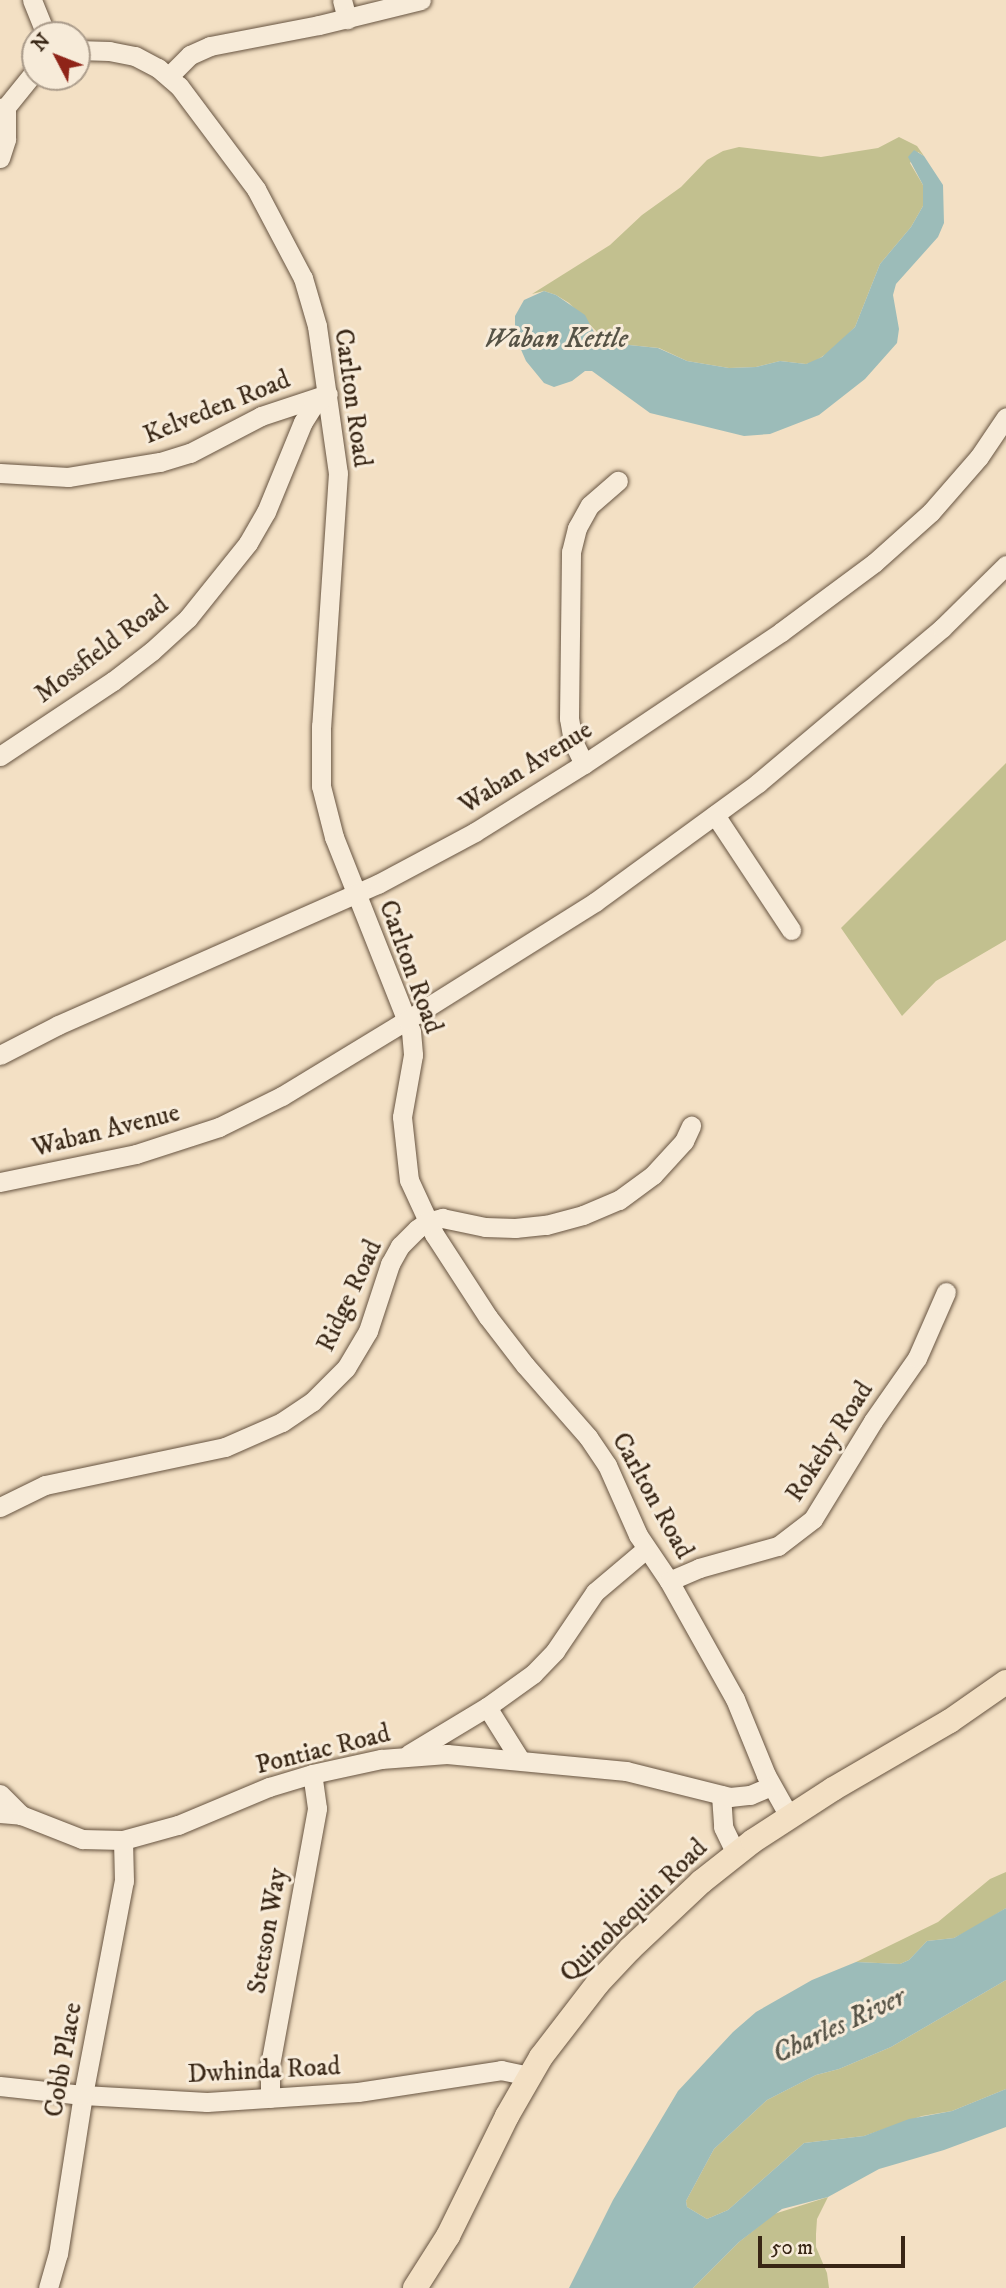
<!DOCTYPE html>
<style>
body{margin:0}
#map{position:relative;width:1006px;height:2288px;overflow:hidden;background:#f3e0c4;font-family:"IM FELL DW Pica",serif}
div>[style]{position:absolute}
.green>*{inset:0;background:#c2c08f}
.water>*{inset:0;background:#9cbcb9}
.roads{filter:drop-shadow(0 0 2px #675441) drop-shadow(0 0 2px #675441)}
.minor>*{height:19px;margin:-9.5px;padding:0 9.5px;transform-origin:9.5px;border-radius:9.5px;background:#f7ebd9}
.major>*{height:24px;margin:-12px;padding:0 12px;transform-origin:12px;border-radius:12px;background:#f3e0c4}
span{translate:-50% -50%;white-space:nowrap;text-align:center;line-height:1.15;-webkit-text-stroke:6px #f7ebd9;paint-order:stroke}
.street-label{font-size:26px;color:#382615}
.water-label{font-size:28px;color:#565346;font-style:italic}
.north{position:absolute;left:21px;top:21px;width:70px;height:70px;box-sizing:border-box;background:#f7ebd9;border:2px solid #ab9c8b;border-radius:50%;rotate:312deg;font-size:19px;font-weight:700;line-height:28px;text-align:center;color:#382615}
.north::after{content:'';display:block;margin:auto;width:24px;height:32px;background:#8f2418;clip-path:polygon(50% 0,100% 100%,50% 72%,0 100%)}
.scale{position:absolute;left:758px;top:2236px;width:147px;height:32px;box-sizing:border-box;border:4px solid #382615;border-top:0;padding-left:9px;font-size:21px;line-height:24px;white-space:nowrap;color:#382615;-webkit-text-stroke:5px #f7ebd9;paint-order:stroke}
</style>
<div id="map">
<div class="green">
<i style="clip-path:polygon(899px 137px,917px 146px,924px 156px,918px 152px,910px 163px,923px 185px,923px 206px,911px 227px,880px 264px,855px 327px,832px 350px,814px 362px,806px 364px,780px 361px,756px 367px,729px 368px,687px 361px,659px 348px,629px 345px,601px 336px,569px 303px,556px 295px,544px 291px,532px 294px,610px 245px,642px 215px,681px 187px,707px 160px,723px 151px,739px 147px,821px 157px,878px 148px)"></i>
<i style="clip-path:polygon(1006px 763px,1006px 940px,936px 981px,902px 1016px,841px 928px)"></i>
<i style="clip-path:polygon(1006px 1872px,1006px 1908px,974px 1928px,954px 1938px,927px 1941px,909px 1960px,900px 1964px,856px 1962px,938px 1922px,990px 1879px)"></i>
<i style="clip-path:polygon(1006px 1980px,1006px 2089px,952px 2111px,922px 2116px,864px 2136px,804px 2143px,728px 2210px,707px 2219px,687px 2207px,686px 2201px,714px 2149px,767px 2100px,816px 2075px,839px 2069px,891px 2047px)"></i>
<i style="clip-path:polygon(828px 2197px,817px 2219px,816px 2234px,816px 2247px,827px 2273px,829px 2288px,693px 2288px,739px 2242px,774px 2214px)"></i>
</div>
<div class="water">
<i style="clip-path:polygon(914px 150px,924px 156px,943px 185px,944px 223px,938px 237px,896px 284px,893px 295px,899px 329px,897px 343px,865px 379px,819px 415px,770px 434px,744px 436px,650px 413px,592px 371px,585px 371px,572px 381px,554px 387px,544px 383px,526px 361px,515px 336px,515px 316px,524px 300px,544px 291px,556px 295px,585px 315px,594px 332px,601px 336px,629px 345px,658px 348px,687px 361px,729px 368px,756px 367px,780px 361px,806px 364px,822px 357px,855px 327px,880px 264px,911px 227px,923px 206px,923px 185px,908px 157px)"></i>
<i style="clip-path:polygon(1006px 1908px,1006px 1980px,891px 2047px,839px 2069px,816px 2075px,767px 2100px,714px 2149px,686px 2201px,687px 2207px,707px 2219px,728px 2210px,804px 2143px,864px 2136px,909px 2119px,952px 2111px,1006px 2089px,1006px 2127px,944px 2150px,879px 2169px,828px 2197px,782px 2209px,739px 2242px,693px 2288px,569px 2288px,613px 2200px,678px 2091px,733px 2032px,756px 2012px,812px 1980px,856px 1962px,900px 1964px,909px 1960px,927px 1941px,954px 1938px)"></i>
</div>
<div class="roads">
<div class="minor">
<i style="left:32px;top:0;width:38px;rotate:68deg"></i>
<i style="left:342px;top:0;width:20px;rotate:75deg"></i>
<i style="left:77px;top:50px;width:32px;rotate:2deg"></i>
<i style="left:109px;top:51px;width:26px;rotate:11deg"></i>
<i style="left:135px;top:56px;width:26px;rotate:28deg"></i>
<i style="left:158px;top:68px;width:28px;rotate:41deg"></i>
<i style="left:179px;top:86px;width:129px;rotate:53.2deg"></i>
<i style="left:256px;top:189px;width:101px;rotate:62.2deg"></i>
<i style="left:303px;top:278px;width:50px;rotate:73.7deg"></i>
<i style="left:317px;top:326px;width:148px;rotate:81.9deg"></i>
<i style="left:338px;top:473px;width:254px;rotate:93.8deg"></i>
<i style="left:321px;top:726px;width:60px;rotate:90deg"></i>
<i style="left:321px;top:786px;width:53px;rotate:75.7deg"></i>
<i style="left:334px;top:837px;width:209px;rotate:68.4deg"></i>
<i style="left:411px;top:1031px;width:24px;rotate:85deg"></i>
<i style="left:413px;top:1055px;width:63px;rotate:100.1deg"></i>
<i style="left:402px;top:1117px;width:63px;rotate:83.7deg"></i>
<i style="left:409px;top:1180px;width:60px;rotate:65.2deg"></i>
<i style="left:434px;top:1234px;width:99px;rotate:57deg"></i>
<i style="left:488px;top:1317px;width:61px;rotate:52.4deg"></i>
<i style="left:525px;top:1365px;width:96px;rotate:48.8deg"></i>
<i style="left:588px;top:1437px;width:34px;rotate:56deg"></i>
<i style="left:607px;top:1465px;width:77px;rotate:66.1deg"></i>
<i style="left:638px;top:1535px;width:55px;rotate:56deg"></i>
<i style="left:669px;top:1581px;width:135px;rotate:60.8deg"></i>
<i style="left:735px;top:1699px;width:82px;rotate:67.8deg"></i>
<i style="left:766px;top:1775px;width:47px;rotate:60.7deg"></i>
<i style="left:169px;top:76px;width:30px;rotate:-45deg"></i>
<i style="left:190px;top:55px;width:22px;rotate:-24deg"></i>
<i style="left:210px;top:46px;width:111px;rotate:-10.9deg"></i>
<i style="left:319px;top:25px;width:105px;rotate:-13.8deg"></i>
<i style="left:0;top:108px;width:6px;rotate:-9deg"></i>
<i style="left:6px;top:107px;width:46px;rotate:-51.1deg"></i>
<i style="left:0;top:158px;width:20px;rotate:-72deg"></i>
<i style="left:6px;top:139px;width:32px;rotate:-90deg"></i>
<i style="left:0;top:473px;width:68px;rotate:3.4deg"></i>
<i style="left:68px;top:477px;width:93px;rotate:-9.3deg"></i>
<i style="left:160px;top:462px;width:31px;rotate:-17deg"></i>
<i style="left:190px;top:453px;width:80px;rotate:-27.5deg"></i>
<i style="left:261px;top:416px;width:66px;rotate:-18.4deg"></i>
<i style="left:0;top:756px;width:136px;rotate:-33.6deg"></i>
<i style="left:113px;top:681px;width:49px;rotate:-37.6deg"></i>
<i style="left:152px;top:651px;width:49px;rotate:-42.5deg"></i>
<i style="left:188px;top:618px;width:96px;rotate:-51.3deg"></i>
<i style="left:248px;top:543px;width:36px;rotate:-60deg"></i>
<i style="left:266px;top:512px;width:97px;rotate:-67.7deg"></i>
<i style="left:303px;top:422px;width:19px;rotate:-58deg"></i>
<i style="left:313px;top:406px;width:19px;rotate:-39deg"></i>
<i style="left:584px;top:764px;width:25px;rotate:-116deg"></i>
<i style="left:573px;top:741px;width:23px;rotate:-100deg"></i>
<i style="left:569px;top:718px;width:166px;rotate:-89.3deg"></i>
<i style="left:571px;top:552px;width:25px;rotate:-76deg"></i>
<i style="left:577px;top:528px;width:26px;rotate:-61deg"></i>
<i style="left:590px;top:505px;width:37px;rotate:-41deg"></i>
<i style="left:715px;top:815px;width:138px;rotate:56.5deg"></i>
<i style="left:0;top:1055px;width:65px;rotate:-27.3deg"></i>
<i style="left:58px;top:1025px;width:350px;rotate:-23.8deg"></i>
<i style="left:378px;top:884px;width:110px;rotate:-28.2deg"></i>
<i style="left:475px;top:832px;width:128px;rotate:-32deg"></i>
<i style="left:584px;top:764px;width:237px;rotate:-33.8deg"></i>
<i style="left:781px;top:632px;width:116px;rotate:-36.6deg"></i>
<i style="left:874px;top:563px;width:76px;rotate:-41.8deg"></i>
<i style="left:931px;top:512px;width:73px;rotate:-48.9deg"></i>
<i style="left:979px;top:457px;width:48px;rotate:-56deg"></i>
<i style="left:0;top:1182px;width:139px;rotate:-11.6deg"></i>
<i style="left:136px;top:1154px;width:87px;rotate:-18deg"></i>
<i style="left:219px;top:1127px;width:70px;rotate:-26.2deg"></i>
<i style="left:282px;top:1096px;width:146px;rotate:-31.3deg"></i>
<i style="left:407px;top:1020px;width:222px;rotate:-32.1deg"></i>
<i style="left:595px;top:902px;width:202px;rotate:-36.1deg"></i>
<i style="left:758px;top:783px;width:241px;rotate:-40.1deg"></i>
<i style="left:942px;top:628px;width:90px;rotate:-44.5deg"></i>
<i style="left:0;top:1507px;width:50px;rotate:-26.1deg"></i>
<i style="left:45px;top:1485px;width:184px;rotate:-11.9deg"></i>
<i style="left:225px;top:1447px;width:62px;rotate:-23.7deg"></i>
<i style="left:282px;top:1422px;width:36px;rotate:-34deg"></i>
<i style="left:312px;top:1402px;width:48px;rotate:-45deg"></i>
<i style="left:346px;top:1368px;width:43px;rotate:-59.3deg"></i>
<i style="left:368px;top:1331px;width:71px;rotate:-71.8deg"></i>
<i style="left:390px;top:1264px;width:21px;rotate:-61deg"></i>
<i style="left:400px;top:1246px;width:24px;rotate:-45deg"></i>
<i style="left:417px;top:1229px;width:12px;rotate:-35deg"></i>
<i style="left:427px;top:1222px;width:16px;rotate:-15deg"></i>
<i style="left:442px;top:1218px;width:44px;rotate:11.8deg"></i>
<i style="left:485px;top:1227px;width:30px;rotate:2deg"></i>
<i style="left:515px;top:1228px;width:31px;rotate:-6deg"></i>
<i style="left:546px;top:1225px;width:38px;rotate:-15deg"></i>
<i style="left:583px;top:1215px;width:39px;rotate:-23deg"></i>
<i style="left:619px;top:1200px;width:42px;rotate:-36.3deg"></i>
<i style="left:653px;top:1175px;width:46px;rotate:-47.6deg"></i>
<i style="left:684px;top:1141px;width:17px;rotate:-65deg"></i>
<i style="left:669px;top:1581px;width:33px;rotate:-23deg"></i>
<i style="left:699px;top:1568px;width:82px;rotate:-15.6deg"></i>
<i style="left:778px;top:1546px;width:44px;rotate:-37.6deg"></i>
<i style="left:813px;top:1519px;width:115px;rotate:-58.5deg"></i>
<i style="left:873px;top:1421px;width:77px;rotate:-55.1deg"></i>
<i style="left:917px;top:1358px;width:72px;rotate:-66.3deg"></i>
<i style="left:487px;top:1707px;width:60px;rotate:57.9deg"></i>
<i style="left:409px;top:1754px;width:91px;rotate:-31.1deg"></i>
<i style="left:487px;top:1707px;width:57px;rotate:-35.7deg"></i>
<i style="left:533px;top:1674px;width:32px;rotate:-46deg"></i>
<i style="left:555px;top:1651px;width:71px;rotate:-55.9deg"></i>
<i style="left:595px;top:1592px;width:67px;rotate:-40.1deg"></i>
<i style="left:0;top:1794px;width:30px;rotate:45deg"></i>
<i style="left:721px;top:1795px;width:32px;rotate:86deg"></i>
<i style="left:723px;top:1827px;width:30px;rotate:64deg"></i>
<i style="left:0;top:1813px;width:21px;rotate:5deg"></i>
<i style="left:21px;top:1815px;width:66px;rotate:21.5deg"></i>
<i style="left:82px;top:1839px;width:41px;rotate:1.4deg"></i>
<i style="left:123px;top:1840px;width:57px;rotate:-15.3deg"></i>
<i style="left:178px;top:1825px;width:99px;rotate:-22.7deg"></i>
<i style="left:269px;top:1787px;width:45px;rotate:-16.8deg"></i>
<i style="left:312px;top:1774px;width:71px;rotate:-12.3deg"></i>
<i style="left:381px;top:1759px;width:66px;rotate:-4.3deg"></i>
<i style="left:447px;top:1754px;width:180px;rotate:5.4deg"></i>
<i style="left:626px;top:1771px;width:107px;rotate:14deg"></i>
<i style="left:730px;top:1797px;width:20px;rotate:-6deg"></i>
<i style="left:750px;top:1795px;width:23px;rotate:-23deg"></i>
<i style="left:0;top:2086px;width:83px;rotate:6.2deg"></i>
<i style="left:83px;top:2095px;width:124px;rotate:3.2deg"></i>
<i style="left:207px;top:2102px;width:151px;rotate:-3.8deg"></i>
<i style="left:358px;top:2092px;width:145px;rotate:-8.7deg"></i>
<i style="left:501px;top:2070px;width:29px;rotate:12deg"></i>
<i style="left:270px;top:2098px;width:33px;rotate:-90deg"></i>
<i style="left:270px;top:2065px;width:261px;rotate:-79.6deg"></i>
<i style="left:317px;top:1808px;width:34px;rotate:-98deg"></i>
<i style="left:48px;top:2288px;width:35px;rotate:-74deg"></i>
<i style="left:58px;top:2254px;width:161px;rotate:-81.1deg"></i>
<i style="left:83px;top:2095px;width:218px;rotate:-79.2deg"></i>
<i style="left:124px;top:1881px;width:41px;rotate:-91.4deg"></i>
</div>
<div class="major">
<i style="left:415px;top:2288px;width:62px;rotate:-57.6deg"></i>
<i style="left:448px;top:2236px;width:134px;rotate:-63.8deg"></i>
<i style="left:507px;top:2116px;width:68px;rotate:-60deg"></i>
<i style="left:541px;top:2057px;width:93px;rotate:-52.4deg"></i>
<i style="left:598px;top:1983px;width:47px;rotate:-46.7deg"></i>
<i style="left:630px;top:1949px;width:98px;rotate:-43.3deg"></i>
<i style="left:701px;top:1882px;width:66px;rotate:-38.3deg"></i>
<i style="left:753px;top:1841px;width:95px;rotate:-33deg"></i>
<i style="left:833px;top:1789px;width:135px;rotate:-30.2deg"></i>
<i style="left:950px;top:1721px;width:68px;rotate:-34.9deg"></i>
</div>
</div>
<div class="street-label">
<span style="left:352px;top:398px;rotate:82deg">Carlton Road</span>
<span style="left:217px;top:408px;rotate:-22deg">Kelveden Road</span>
<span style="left:102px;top:650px;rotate:-37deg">Mossfield Road</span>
<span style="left:526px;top:768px;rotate:-32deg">Waban Avenue</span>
<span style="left:410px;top:967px;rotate:70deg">Carlton Road</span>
<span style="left:106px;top:1131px;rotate:-14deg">Waban Avenue</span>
<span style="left:350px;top:1296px;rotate:-65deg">Ridge Road</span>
<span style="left:830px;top:1442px;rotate:-57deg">Rokeby Road</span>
<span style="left:652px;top:1496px;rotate:61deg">Carlton Road</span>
<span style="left:323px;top:1750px;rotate:-14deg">Pontiac Road</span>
<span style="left:634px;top:1911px;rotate:-44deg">Quinobequin Road</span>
<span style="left:268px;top:1931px;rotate:-80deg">Stetson Way</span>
<span style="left:64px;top:2060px;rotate:-80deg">Cobb Place</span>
<span style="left:264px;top:2071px;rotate:-3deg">Dwhinda Road</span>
</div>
<div class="water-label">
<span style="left:556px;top:339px">Waban Kettle</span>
<span style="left:839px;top:2026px;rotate:-25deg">Charles River</span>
</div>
<div class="north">N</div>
<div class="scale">50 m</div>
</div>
